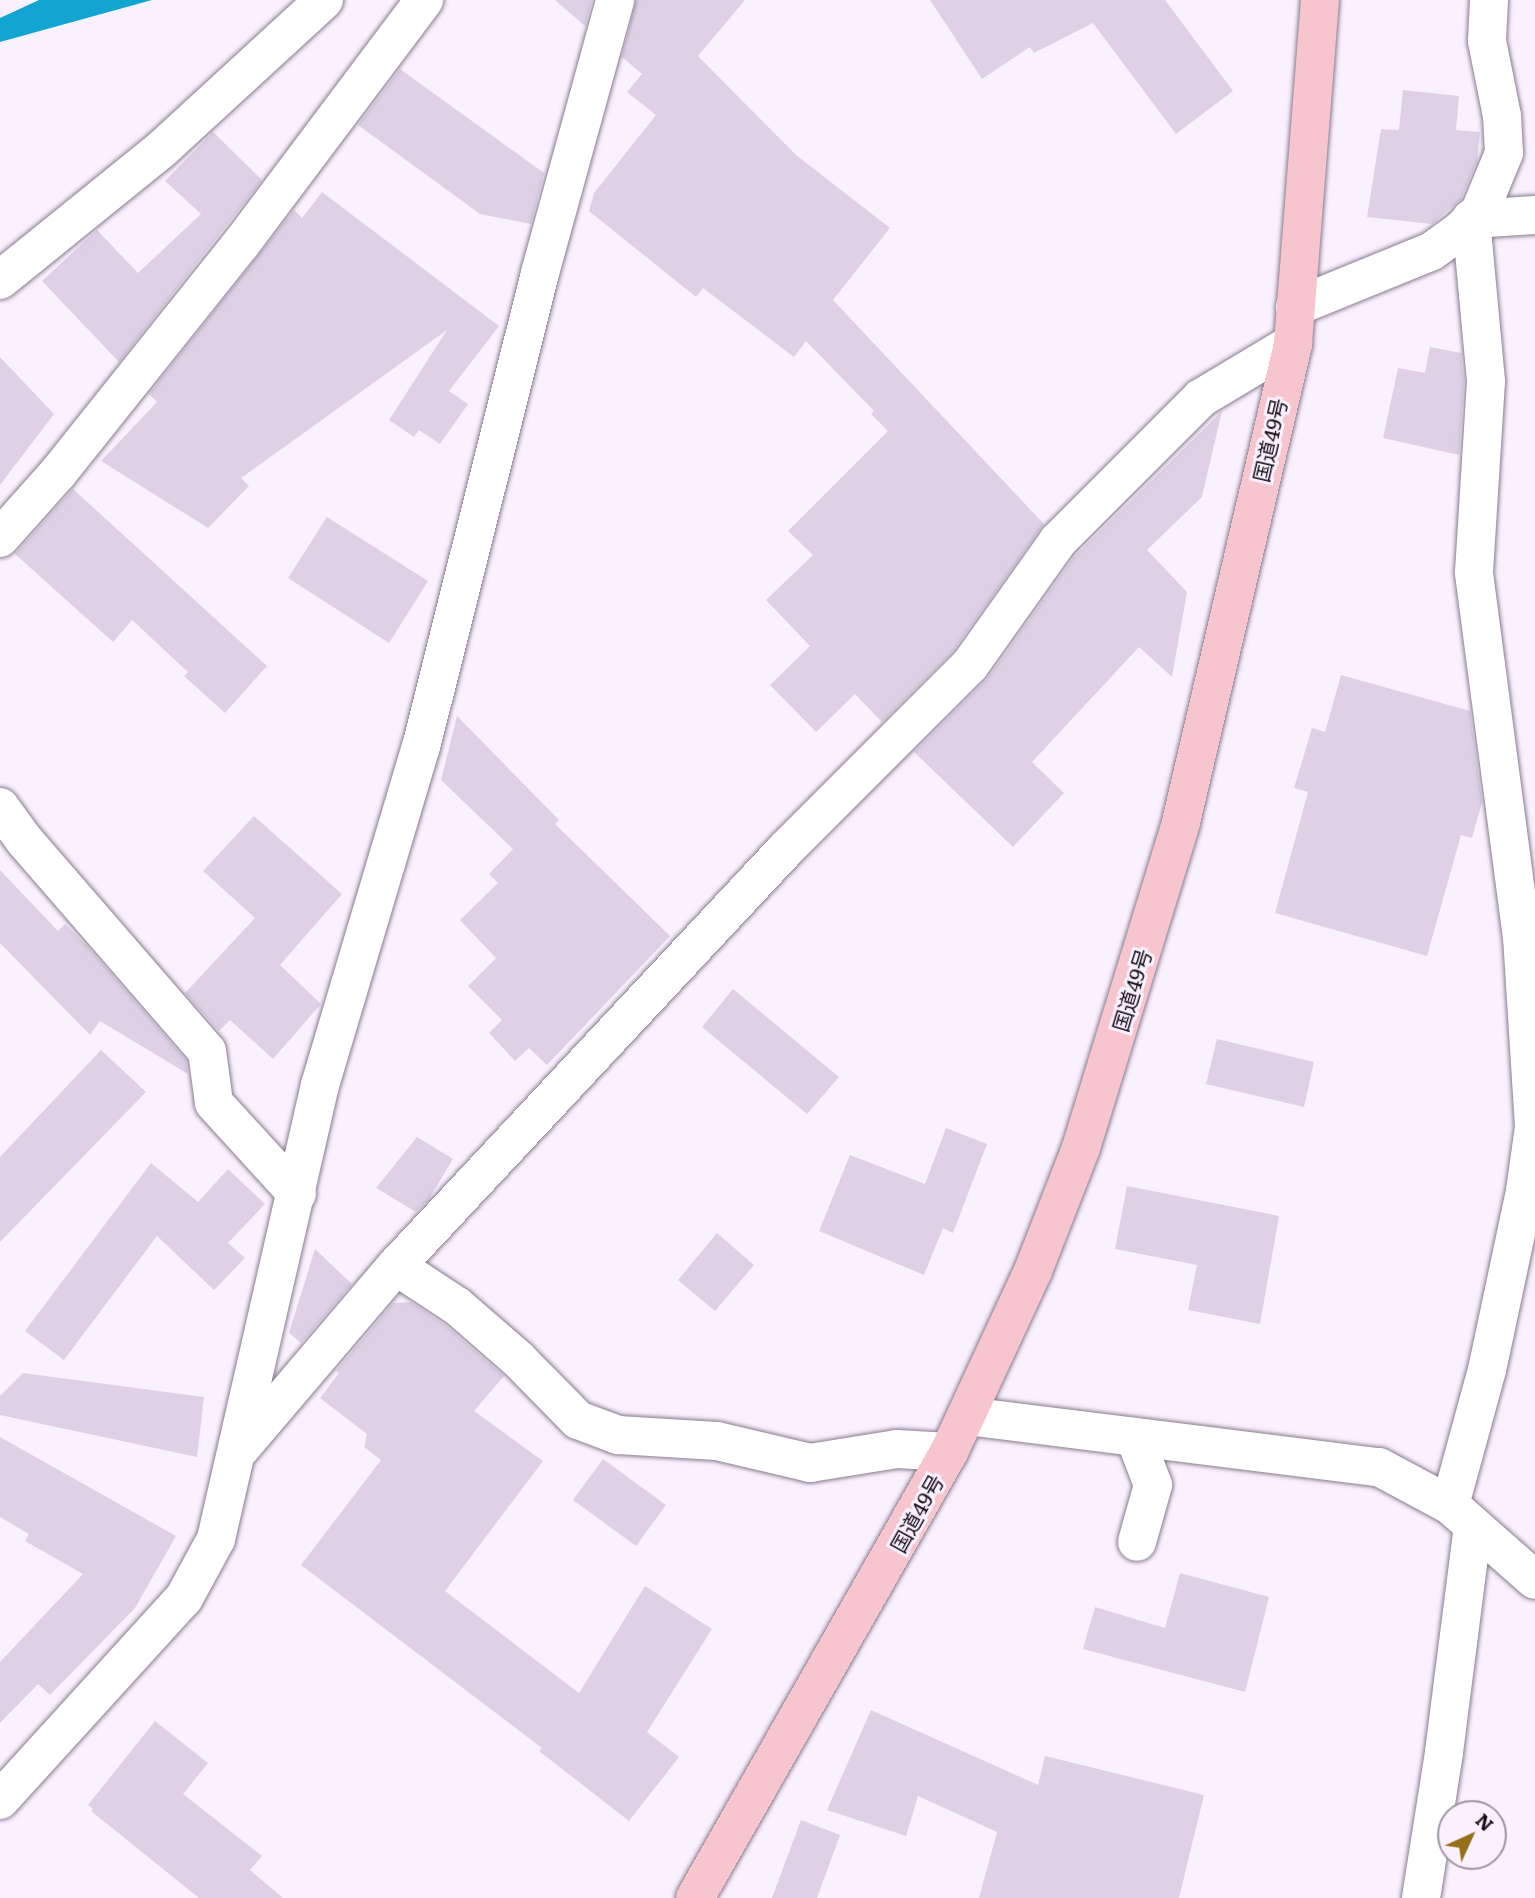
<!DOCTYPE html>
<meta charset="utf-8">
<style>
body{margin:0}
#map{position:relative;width:1535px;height:1898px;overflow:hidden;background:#faf1ff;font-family:Literata,"Noto Sans JP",serif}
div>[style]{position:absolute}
.water>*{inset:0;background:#12a5d2}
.building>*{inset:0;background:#dfd0e6}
.roads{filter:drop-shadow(0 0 2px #887b8e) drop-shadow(0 0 2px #887b8e)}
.street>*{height:38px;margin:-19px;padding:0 19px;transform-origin:19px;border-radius:19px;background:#fff}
.highway>*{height:38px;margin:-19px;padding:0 19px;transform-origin:19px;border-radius:19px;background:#f6c5cd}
span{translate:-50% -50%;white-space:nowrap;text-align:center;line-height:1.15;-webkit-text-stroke:6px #faf1ff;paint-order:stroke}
.street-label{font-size:21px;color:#161119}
.north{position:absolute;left:1437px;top:1800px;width:70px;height:70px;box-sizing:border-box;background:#faf1ff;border:2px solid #9f97a3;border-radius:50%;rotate:45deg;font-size:19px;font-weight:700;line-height:28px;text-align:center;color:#161119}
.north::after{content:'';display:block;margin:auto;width:24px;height:32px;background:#966f19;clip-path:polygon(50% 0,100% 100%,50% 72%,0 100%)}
</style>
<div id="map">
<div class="water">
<i style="clip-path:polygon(39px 0,152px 0,0 42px,0 18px)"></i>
</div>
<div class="building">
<i style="clip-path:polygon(555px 0,592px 0,585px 26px)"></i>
<i style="clip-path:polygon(636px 0,745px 0,698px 56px,796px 155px,890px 228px,833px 300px,1044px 524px,953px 651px,882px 722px,855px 694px,816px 732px,770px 685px,810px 646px,766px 600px,813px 555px,788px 531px,888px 431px,871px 414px,874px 411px,806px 341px,794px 357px,703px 288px,696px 297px,589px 211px,594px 193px,656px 115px,627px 92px,642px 74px,622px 57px)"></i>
<i style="clip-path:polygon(930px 0,1165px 0,1233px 91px,1176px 134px,1093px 23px,1034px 53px,1030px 47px,982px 79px)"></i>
<i style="clip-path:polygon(400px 69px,544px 173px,531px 224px,480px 214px,358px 125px)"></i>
<i style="clip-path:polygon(1403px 90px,1459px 96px,1456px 130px,1480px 132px,1477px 161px,1461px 199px,1432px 224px,1367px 217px,1381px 129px,1399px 130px)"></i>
<i style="clip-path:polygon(213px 132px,262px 180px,119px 362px,42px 281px,97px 230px,138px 273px,201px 214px,165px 181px)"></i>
<i style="clip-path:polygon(322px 192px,499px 326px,449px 391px,468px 404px,440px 444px,419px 430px,414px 437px,389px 420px,447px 330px,241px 478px,249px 486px,208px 528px,101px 461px,157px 402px,149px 394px,294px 210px,302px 218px)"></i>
<i style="clip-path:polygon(1430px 347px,1461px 353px,1464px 381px,1459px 455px,1383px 438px,1398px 368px,1425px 373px)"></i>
<i style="clip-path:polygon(0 357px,54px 414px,0 485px)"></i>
<i style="clip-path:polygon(1222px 411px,1202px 497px,1147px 550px,1187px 592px,1172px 677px,1139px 647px,1032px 762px,1064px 793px,1013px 847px,914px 752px,988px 678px,1074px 557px)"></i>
<i style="clip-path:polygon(73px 489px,267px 666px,225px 713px,184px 676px,188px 672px,132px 620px,113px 642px,15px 554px)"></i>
<i style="clip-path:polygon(327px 517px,428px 581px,389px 643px,288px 578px)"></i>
<i style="clip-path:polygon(1341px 675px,1470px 711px,1482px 802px,1472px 838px,1461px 835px,1427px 956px,1275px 913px,1308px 792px,1294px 788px,1312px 728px,1325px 732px)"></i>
<i style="clip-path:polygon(457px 716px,559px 820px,555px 824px,670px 936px,547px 1065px,529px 1048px,515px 1061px,489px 1033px,502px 1020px,468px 986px,496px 958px,460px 920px,498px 883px,489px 874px,513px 849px,441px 780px)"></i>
<i style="clip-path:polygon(254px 816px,342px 894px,280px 965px,321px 1004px,273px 1059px,230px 1020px,219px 1031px,185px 993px,255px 918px,203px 871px)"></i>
<i style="clip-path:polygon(0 870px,58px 931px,65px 924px,88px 947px,186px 1060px,188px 1074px,100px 1021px,90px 1035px,0 943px)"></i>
<i style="clip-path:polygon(733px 989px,839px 1077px,807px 1114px,702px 1027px)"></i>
<i style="clip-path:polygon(1217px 1039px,1314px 1062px,1304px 1107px,1206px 1084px)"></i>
<i style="clip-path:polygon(101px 1050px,146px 1092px,0 1242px,0 1157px)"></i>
<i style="clip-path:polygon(946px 1128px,987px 1144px,953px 1233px,943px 1228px,924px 1275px,819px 1231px,850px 1155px,925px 1184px)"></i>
<i style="clip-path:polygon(417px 1137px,453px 1159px,429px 1199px,416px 1212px,376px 1188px)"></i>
<i style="clip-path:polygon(151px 1163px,198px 1202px,228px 1169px,265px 1204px,228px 1243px,245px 1258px,214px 1290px,157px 1236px,64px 1360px,25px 1331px)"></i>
<i style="clip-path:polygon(1127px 1186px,1279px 1216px,1260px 1324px,1188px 1310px,1197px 1265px,1115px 1249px)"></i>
<i style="clip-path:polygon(717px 1233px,754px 1265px,715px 1311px,678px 1280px)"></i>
<i style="clip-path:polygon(315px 1249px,352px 1284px,301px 1343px,289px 1333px)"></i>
<i style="clip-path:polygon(411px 1302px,445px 1325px,504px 1376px,474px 1411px,543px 1461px,445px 1591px,579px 1693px,645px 1586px,712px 1629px,647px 1732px,679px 1757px,629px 1821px,539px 1751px,542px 1748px,301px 1565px,381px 1460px,364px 1447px,367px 1434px,320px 1398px,339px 1373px,336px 1371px,393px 1303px)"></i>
<i style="clip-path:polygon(23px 1373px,204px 1397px,197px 1457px,0 1415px,0 1396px)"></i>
<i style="clip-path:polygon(0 1437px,176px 1536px,135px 1608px,50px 1695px,38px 1684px,0 1723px,0 1662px,83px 1574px,25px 1541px,29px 1534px,0 1517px)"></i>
<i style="clip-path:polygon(603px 1459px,666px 1505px,636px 1546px,573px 1500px)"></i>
<i style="clip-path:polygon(1180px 1573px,1269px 1597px,1245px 1692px,1083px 1649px,1095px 1607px,1165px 1628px)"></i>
<i style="clip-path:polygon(871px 1710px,1038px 1785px,1045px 1756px,1204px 1795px,1179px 1898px,979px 1898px,997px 1832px,918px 1796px,906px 1836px,827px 1810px)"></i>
<i style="clip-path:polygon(155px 1721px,208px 1763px,183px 1794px,262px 1856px,250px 1870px,283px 1898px,199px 1898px,91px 1811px,93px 1809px,88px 1805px)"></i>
<i style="clip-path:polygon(801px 1820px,840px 1835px,817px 1898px,772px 1898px)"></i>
</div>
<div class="roads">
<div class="street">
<i style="left:0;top:280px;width:208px;rotate:-39deg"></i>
<i style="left:162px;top:149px;width:220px;rotate:-42.6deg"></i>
<i style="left:1295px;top:307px;width:148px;rotate:-22.2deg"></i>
<i style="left:1432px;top:251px;width:34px;rotate:-36deg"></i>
<i style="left:1460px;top:231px;width:28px;rotate:-45deg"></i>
<i style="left:1480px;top:211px;width:63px;rotate:-67.5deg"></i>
<i style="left:1504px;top:153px;width:37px;rotate:-93deg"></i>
<i style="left:1502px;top:116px;width:76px;rotate:-101.3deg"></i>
<i style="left:1487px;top:41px;width:41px;rotate:-87.2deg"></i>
<i style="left:0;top:538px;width:87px;rotate:-48.3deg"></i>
<i style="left:58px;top:473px;width:293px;rotate:-51.4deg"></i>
<i style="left:241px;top:244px;width:305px;rotate:-53.1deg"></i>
<i style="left:0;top:807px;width:41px;rotate:54deg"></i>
<i style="left:24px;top:840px;width:279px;rotate:49.1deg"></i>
<i style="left:207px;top:1051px;width:52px;rotate:82.3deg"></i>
<i style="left:214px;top:1103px;width:123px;rotate:47.6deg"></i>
<i style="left:396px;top:1266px;width:73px;rotate:33.3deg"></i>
<i style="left:457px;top:1306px;width:81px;rotate:41deg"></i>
<i style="left:518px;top:1359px;width:86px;rotate:45.5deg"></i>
<i style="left:578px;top:1420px;width:43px;rotate:20.6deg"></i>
<i style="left:618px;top:1435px;width:99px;rotate:3.5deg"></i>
<i style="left:717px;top:1441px;width:96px;rotate:13.3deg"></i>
<i style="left:810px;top:1463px;width:88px;rotate:-9.1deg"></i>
<i style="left:897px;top:1449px;width:52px;rotate:3.3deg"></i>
<i style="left:967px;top:1416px;width:415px;rotate:7.1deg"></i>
<i style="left:1379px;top:1467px;width:81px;rotate:28.2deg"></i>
<i style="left:1450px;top:1505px;width:113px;rotate:41.4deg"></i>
<i style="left:1135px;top:1438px;width:50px;rotate:69deg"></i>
<i style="left:1153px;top:1485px;width:59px;rotate:105.7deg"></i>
<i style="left:240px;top:1449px;width:240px;rotate:-49.6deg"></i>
<i style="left:396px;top:1266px;width:570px;rotate:-46.92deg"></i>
<i style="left:785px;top:850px;width:262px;rotate:-45deg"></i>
<i style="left:970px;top:665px;width:152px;rotate:-54.6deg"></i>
<i style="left:1058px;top:541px;width:202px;rotate:-45deg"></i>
<i style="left:1201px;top:398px;width:107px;rotate:-30.9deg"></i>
<i style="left:1450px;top:1505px;width:140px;rotate:-74.7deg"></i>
<i style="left:1487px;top:1370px;width:183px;rotate:-78deg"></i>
<i style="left:1525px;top:1191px;width:65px;rotate:-82deg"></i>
<i style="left:1534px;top:1127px;width:189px;rotate:-93.6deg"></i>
<i style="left:1522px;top:938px;width:369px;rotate:-97.5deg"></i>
<i style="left:1474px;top:572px;width:191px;rotate:-86.4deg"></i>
<i style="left:1486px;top:381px;width:163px;rotate:-95.3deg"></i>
<i style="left:1471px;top:219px;width:64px;rotate:-3.6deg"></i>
<i style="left:0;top:1800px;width:273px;rotate:-47.7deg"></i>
<i style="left:184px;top:1598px;width:67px;rotate:-61.5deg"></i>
<i style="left:216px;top:1539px;width:466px;rotate:-77.1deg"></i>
<i style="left:320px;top:1085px;width:353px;rotate:-73.4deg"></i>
<i style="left:421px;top:747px;width:489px;rotate:-75.9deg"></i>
<i style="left:540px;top:273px;width:283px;rotate:-74.6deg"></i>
<i style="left:1421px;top:1898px;width:148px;rotate:-81deg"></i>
<i style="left:1444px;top:1752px;width:228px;rotate:-82.7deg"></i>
</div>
<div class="highway">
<i style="left:695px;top:1898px;width:513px;rotate:-60.34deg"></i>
<i style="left:949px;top:1452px;width:200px;rotate:-65.1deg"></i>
<i style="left:1033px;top:1271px;width:132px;rotate:-68.7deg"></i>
<i style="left:1081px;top:1148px;width:341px;rotate:-72.9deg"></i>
<i style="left:1181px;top:822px;width:492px;rotate:-76.8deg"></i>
<i style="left:1293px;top:343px;width:344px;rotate:-85.5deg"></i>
</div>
</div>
<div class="street-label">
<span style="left:1269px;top:440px;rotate:-77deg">国道49号</span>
<span style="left:1131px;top:990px;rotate:-73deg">国道49号</span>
<span style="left:916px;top:1513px;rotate:-61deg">国道49号</span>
</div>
<div class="north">N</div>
</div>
